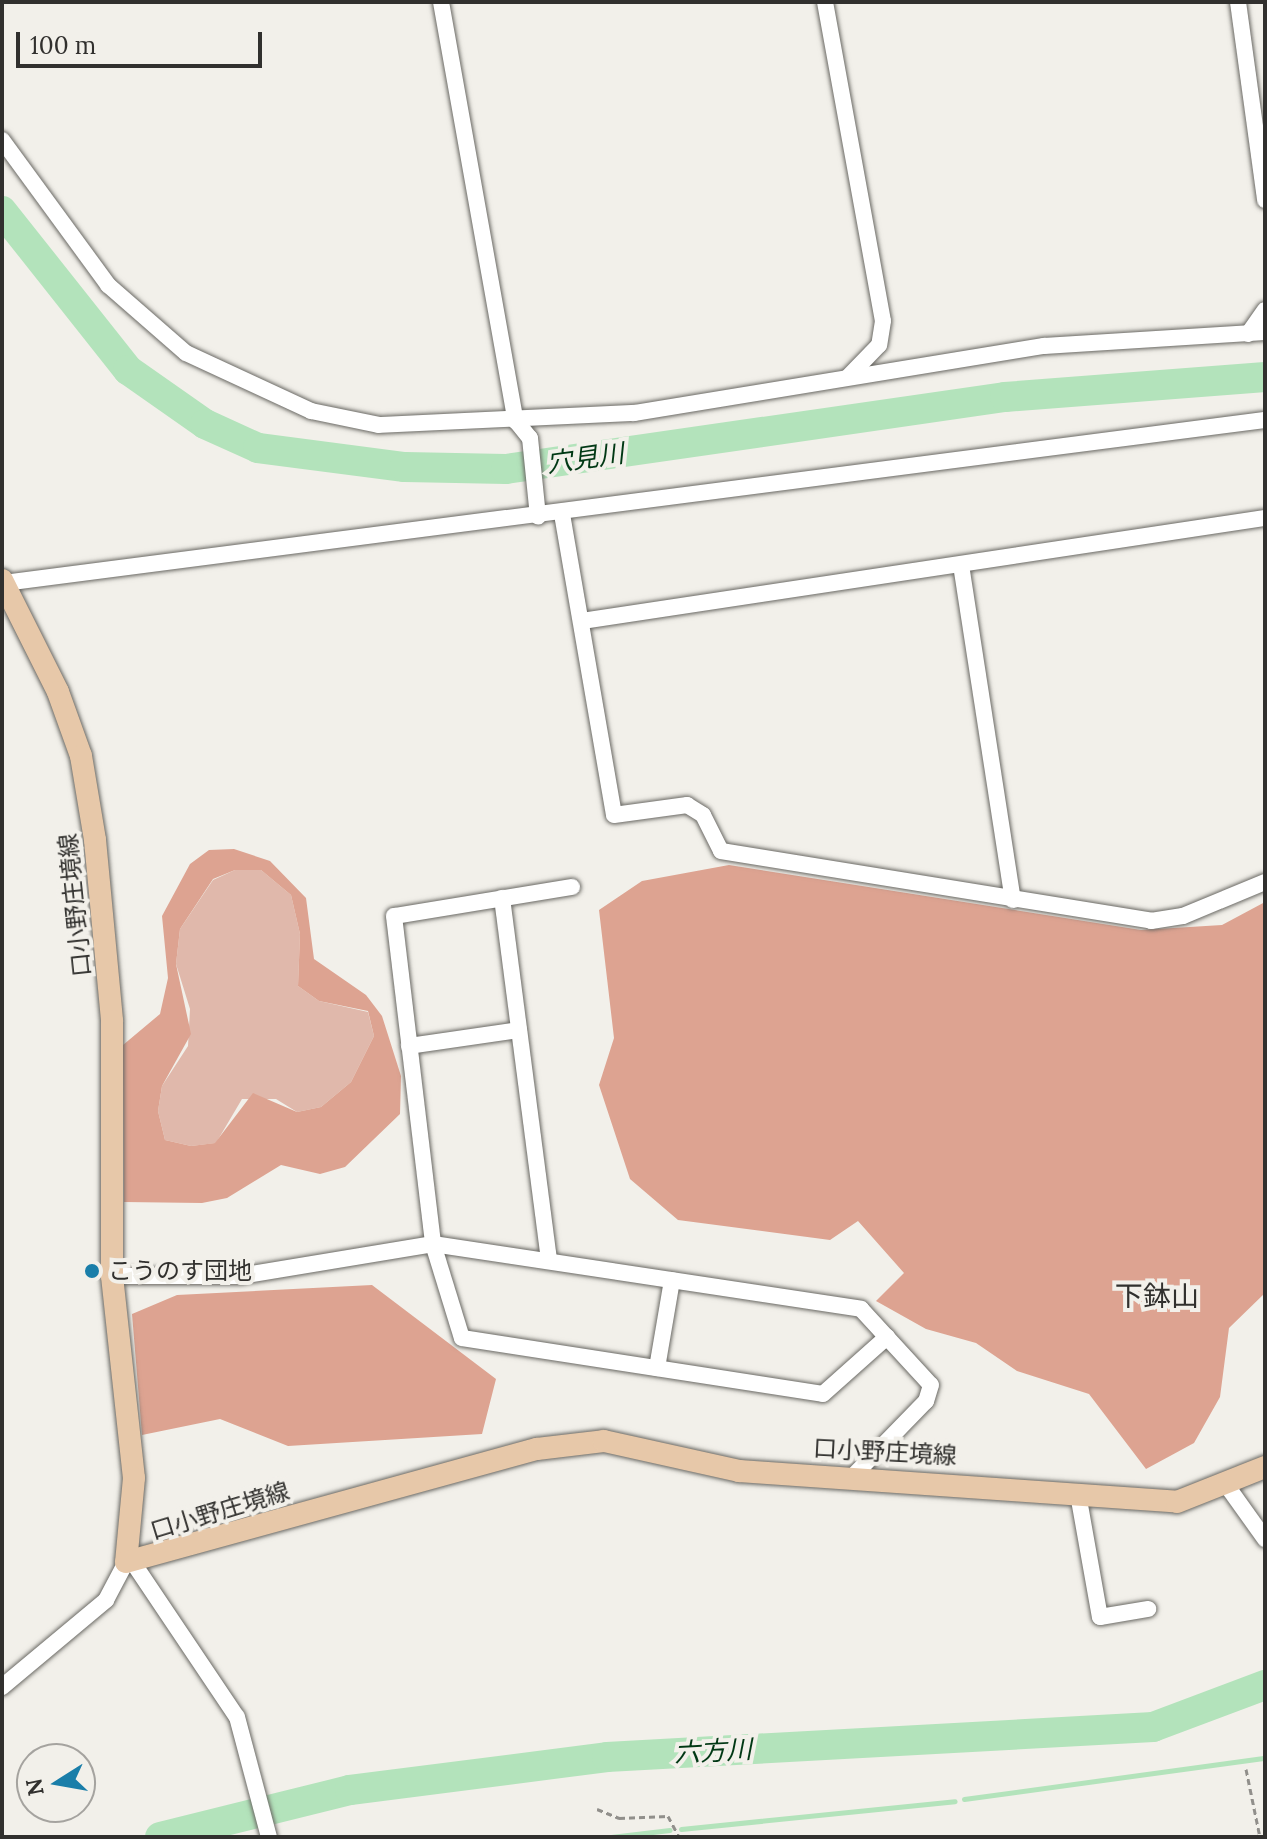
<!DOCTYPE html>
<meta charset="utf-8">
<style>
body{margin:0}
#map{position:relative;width:1267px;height:1839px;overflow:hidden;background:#f2f0ea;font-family:Lora,"Noto Sans JP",serif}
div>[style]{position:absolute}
.green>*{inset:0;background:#e0b8ab}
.forest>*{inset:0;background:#dda391}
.stream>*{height:5px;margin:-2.5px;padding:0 2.5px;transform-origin:2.5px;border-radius:2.5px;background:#b3e3bb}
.river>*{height:30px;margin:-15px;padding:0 15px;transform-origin:15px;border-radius:15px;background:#b3e3bb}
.path>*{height:3px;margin-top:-1.5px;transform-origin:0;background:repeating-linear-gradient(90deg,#918f8b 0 6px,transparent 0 10px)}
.roads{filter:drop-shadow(0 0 2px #6a6964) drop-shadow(0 0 2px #6a6964)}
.minor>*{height:16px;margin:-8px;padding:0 8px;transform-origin:8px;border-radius:8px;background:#fff}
.major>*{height:22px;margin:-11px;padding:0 11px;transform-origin:11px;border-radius:11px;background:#e7c8a9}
.dots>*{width:22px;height:22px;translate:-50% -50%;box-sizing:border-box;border:4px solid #f2f0ea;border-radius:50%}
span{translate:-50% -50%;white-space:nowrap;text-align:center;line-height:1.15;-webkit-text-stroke:8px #f2f0ea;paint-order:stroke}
.street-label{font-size:24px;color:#31302e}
.poi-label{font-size:24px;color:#31302e}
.left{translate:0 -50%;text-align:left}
.water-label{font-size:26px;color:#003814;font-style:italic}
.quarter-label{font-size:28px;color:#31302e}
.frame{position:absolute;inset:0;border:4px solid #31302e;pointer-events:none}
.north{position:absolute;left:16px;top:1743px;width:80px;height:80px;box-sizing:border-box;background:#f2f0ea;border:2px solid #a5a39f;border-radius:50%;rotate:259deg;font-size:22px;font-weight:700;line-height:32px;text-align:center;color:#31302e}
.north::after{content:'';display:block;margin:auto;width:28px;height:36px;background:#1a7ea9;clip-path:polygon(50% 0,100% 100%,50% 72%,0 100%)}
.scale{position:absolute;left:16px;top:32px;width:246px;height:36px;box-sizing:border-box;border:4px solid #31302e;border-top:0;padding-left:10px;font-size:24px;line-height:28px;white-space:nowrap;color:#31302e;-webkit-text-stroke:6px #f2f0ea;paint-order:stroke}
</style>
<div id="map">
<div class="green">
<i style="clip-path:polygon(235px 870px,261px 870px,291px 895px,300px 934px,298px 986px,319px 1001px,368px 1012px,374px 1036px,351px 1082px,321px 1107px,297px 1112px,276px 1099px,242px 1099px,216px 1143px,191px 1146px,165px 1140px,158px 1111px,162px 1086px,188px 1046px,190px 1009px,176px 964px,180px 929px,213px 880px)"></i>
</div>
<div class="forest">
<i style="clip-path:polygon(evenodd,234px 849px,270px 861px,306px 898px,314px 959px,366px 995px,382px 1016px,401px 1076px,400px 1114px,345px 1167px,320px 1174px,281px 1165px,227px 1198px,202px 1203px,124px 1202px,123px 1045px,160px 1014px,168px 978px,162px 916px,190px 864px,209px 850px,234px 849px,235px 870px,261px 870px,291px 895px,300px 934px,298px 986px,319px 1001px,368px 1011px,374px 1036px,351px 1082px,321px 1107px,297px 1112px,253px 1093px,215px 1143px,191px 1146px,165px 1140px,158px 1111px,162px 1086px,191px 1034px,176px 964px,180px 929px,213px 879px,235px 870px)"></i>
<i style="clip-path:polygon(729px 865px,1141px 930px,1222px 925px,1265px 902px,1265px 1293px,1229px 1328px,1220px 1397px,1194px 1443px,1146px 1469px,1089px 1394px,1017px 1371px,976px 1343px,926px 1329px,876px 1301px,904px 1273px,858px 1221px,830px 1240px,678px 1220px,630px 1179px,599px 1085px,614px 1038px,599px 910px,642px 881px)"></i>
<i style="clip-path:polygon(372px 1285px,496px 1379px,482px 1434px,288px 1446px,220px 1419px,142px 1435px,132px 1314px,177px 1295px)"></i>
</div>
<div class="stream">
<i style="left:964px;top:1799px;width:304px;rotate:-7.8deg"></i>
<i style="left:681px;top:1829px;width:275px;rotate:-5.8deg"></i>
<i style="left:611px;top:1837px;width:59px;rotate:-6.8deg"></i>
</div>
<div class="river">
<i style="left:2px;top:211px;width:203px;rotate:51.6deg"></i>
<i style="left:128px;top:370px;width:94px;rotate:35deg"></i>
<i style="left:205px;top:424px;width:58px;rotate:24.4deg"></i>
<i style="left:258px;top:448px;width:148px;rotate:7.4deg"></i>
<i style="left:405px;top:467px;width:101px;rotate:1.1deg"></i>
<i style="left:506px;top:469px;width:504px;rotate:-8.21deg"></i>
<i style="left:1005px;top:397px;width:261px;rotate:-4.4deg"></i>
<i style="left:160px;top:1837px;width:196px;rotate:-13.9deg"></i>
<i style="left:350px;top:1790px;width:259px;rotate:-7.3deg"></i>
<i style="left:607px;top:1757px;width:547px;rotate:-3.14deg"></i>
<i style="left:1153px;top:1727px;width:120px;rotate:-20.6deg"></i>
</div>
<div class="path">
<i style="left:1246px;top:1769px;width:69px;rotate:78.4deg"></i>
<i style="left:597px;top:1809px;width:24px;rotate:22deg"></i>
<i style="left:619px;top:1818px;width:49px;rotate:-2.3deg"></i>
<i style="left:668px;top:1816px;width:24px;rotate:62deg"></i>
<i style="left:974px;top:1836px;width:1px;rotate:90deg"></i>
</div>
<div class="roads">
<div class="minor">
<i style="left:441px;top:2px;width:426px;rotate:79.9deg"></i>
<i style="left:516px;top:421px;width:22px;rotate:51deg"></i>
<i style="left:530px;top:438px;width:79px;rotate:84.2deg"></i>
<i style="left:825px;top:2px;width:324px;rotate:79.7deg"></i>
<i style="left:883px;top:321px;width:24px;rotate:99deg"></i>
<i style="left:879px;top:345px;width:45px;rotate:134.1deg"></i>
<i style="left:1238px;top:2px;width:200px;rotate:82.2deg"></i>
<i style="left:2px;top:140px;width:180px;rotate:53.8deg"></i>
<i style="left:108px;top:285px;width:103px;rotate:41.1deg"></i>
<i style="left:186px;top:353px;width:138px;rotate:24.9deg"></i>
<i style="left:311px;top:411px;width:69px;rotate:11.6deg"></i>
<i style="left:379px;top:425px;width:255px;rotate:-2.7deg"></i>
<i style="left:634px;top:413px;width:415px;rotate:-9.3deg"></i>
<i style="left:1044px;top:346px;width:221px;rotate:-3.6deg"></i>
<i style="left:1248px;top:334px;width:29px;rotate:-55deg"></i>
<i style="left:562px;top:514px;width:305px;rotate:80.2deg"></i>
<i style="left:614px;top:815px;width:74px;rotate:-7.8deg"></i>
<i style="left:687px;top:805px;width:19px;rotate:32deg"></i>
<i style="left:703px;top:815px;width:40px;rotate:63.4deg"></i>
<i style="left:721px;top:851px;width:436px;rotate:9.2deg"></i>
<i style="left:1151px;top:921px;width:32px;rotate:-9deg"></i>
<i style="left:1183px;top:916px;width:89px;rotate:-22.5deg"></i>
<i style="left:961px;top:565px;width:339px;rotate:81.2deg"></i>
<i style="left:4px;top:583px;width:1271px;rotate:-7.37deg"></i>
<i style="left:582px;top:621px;width:691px;rotate:-8.58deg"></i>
<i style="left:572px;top:887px;width:180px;rotate:170.7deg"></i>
<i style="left:394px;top:916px;width:330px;rotate:83.2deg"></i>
<i style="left:433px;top:1244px;width:98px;rotate:72.9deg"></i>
<i style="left:462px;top:1338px;width:365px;rotate:8.8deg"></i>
<i style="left:823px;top:1394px;width:86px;rotate:-41.7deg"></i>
<i style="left:502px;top:898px;width:365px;rotate:82.6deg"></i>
<i style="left:409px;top:1046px;width:111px;rotate:-8.3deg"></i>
<i style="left:112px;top:1276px;width:128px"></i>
<i style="left:240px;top:1276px;width:196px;rotate:-9.4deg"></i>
<i style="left:433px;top:1244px;width:433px;rotate:8.6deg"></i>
<i style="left:861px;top:1309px;width:103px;rotate:47.4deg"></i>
<i style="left:931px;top:1385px;width:17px;rotate:107deg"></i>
<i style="left:926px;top:1401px;width:103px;rotate:134.2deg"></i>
<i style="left:657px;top:1368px;width:89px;rotate:-80.3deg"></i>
<i style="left:1225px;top:1483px;width:69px;rotate:54.5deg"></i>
<i style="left:1078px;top:1494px;width:125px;rotate:79.9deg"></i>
<i style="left:1100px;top:1617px;width:49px;rotate:-9.5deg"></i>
<i style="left:134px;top:1564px;width:184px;rotate:56.1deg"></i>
<i style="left:237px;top:1717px;width:124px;rotate:75.1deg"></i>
<i style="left:2px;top:1687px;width:136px;rotate:-39.9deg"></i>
<i style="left:106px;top:1600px;width:43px;rotate:-62.2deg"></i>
</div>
<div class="major">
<i style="left:2px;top:580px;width:125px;rotate:63.4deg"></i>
<i style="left:58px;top:692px;width:68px;rotate:70.2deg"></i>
<i style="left:81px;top:756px;width:85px;rotate:80.5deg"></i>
<i style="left:95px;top:840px;width:182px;rotate:84.6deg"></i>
<i style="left:112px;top:1021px;width:255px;rotate:90deg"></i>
<i style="left:112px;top:1276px;width:203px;rotate:83.8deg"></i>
<i style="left:134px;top:1478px;width:84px;rotate:95.4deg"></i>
<i style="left:126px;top:1562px;width:426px;rotate:-15.4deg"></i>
<i style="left:537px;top:1449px;width:67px;rotate:-6.8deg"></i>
<i style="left:604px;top:1441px;width:138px;rotate:12.5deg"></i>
<i style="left:739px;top:1471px;width:439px;rotate:4deg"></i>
<i style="left:1177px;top:1502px;width:95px;rotate:-21.7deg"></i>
</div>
</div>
<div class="dots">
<i style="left:92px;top:1271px;background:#1a7ea9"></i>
</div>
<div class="street-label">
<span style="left:75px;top:905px;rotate:-96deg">口小野庄境線</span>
<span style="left:885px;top:1452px;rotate:3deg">口小野庄境線</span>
<span style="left:220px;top:1511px;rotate:-17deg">口小野庄境線</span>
</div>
<div class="poi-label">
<span class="left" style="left:108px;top:1271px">こうのす団地</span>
</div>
<div class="water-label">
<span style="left:585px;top:458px;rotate:-8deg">穴見川</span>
<span style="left:713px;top:1751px;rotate:-3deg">六方川</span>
</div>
<div class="quarter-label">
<span style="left:1157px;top:1296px">下鉢山</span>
</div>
<div class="frame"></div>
<div class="north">N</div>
<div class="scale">100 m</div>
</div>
